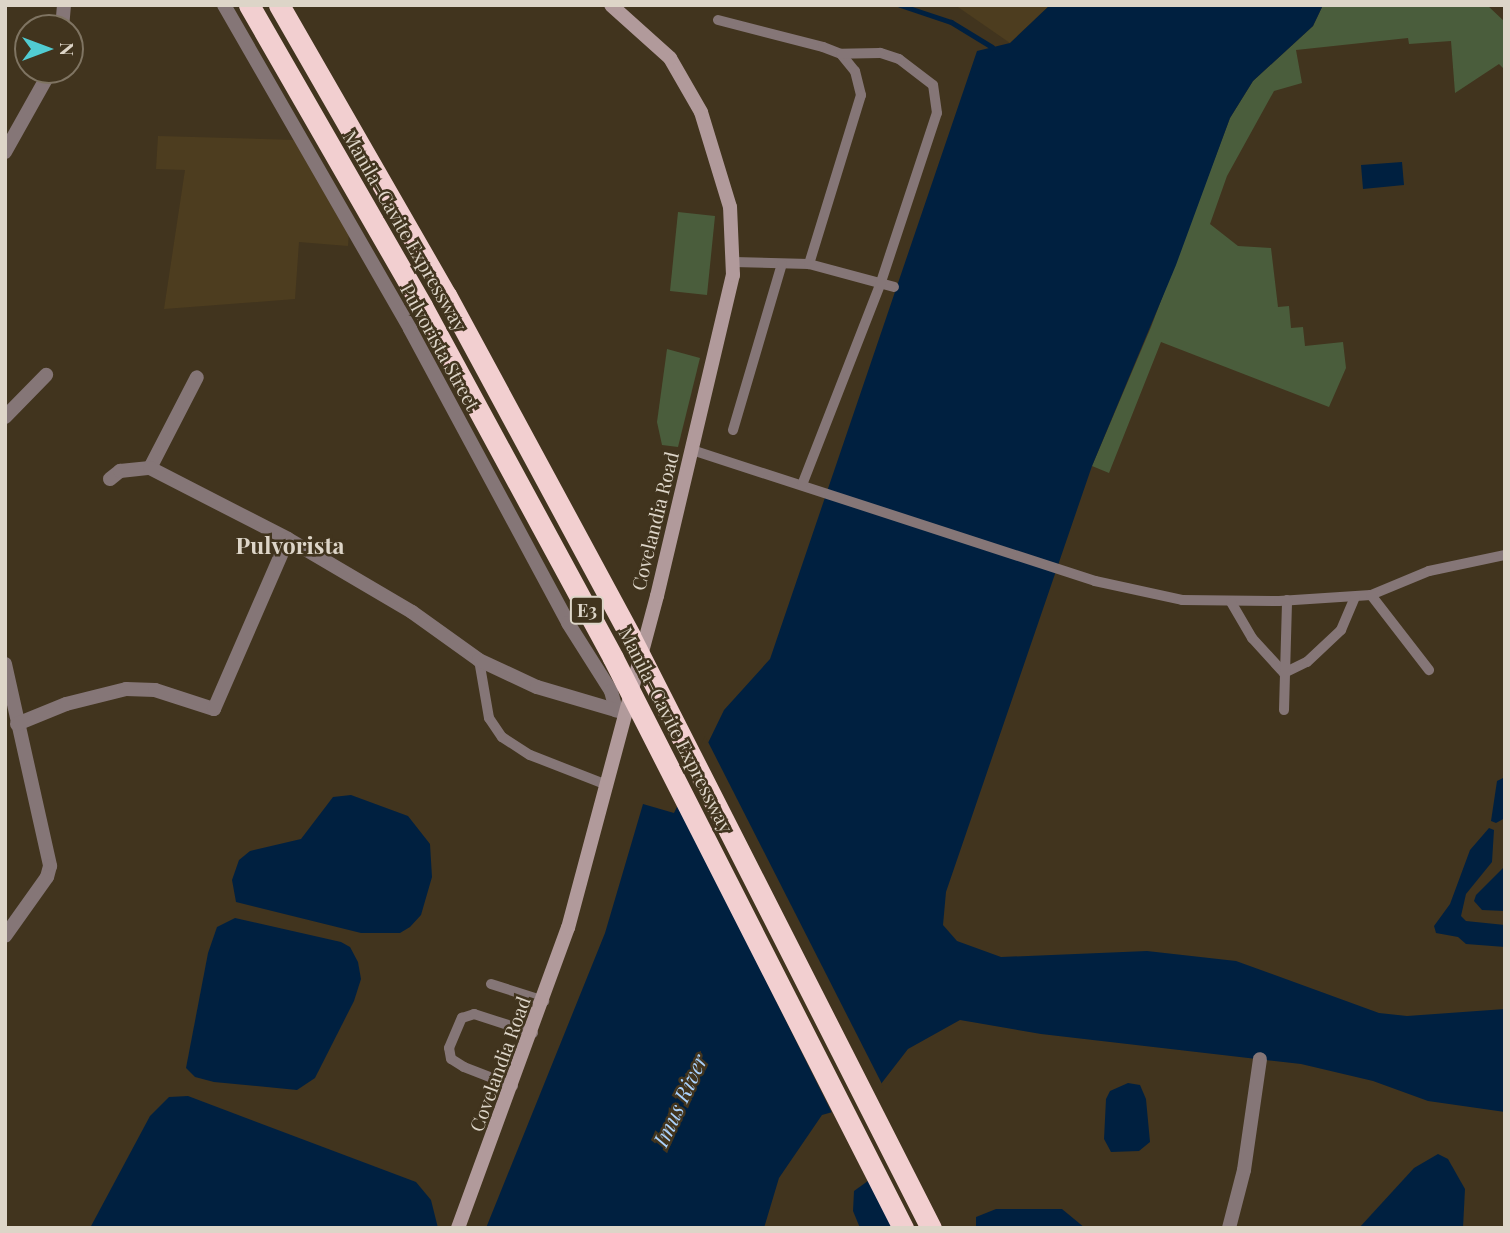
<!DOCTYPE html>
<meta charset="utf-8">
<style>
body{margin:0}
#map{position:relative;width:1510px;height:1233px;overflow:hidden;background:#41341e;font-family:"Playfair Display",serif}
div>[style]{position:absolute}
.built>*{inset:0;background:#4d3d1f}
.green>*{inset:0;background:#4a5d3c}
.water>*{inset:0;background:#002040}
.pier>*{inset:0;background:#41341e}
.stream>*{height:5px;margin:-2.5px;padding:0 2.5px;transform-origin:2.5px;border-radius:2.5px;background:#002040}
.lane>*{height:10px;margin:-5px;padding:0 5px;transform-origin:5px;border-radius:5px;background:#857677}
.street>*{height:14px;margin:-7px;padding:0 7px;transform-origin:7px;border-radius:7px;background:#857677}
.secondary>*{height:14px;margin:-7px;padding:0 7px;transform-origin:7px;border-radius:7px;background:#b19a9b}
.highway-bridge>*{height:21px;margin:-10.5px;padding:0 10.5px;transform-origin:10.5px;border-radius:10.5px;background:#f2cfd0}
span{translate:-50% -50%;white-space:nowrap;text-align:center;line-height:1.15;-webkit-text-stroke:5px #41341e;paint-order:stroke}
.shield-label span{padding:2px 5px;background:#41341e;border:2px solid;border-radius:5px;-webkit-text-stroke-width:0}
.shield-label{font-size:18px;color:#ddd5c8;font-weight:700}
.street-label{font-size:19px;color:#ddd5c8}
.water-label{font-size:21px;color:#abd2fc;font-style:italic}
.quarter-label{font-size:23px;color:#ddd5c8;font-weight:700}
.frame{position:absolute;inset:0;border:7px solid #ddd5c8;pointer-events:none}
.north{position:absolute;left:14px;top:14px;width:70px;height:70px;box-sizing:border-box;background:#41341e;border:2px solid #7f7462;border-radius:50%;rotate:90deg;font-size:19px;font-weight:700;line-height:28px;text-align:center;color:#ddd5c8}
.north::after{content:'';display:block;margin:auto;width:24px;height:32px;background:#51ccd2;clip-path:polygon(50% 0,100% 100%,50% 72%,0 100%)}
</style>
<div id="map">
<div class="built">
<i style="clip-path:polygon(955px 5px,1050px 5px,1010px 43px)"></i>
<i style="clip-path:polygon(158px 136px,296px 140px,349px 232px,348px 246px,299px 242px,295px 299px,164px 309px,185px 170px,156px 169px)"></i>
</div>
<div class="green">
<i style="clip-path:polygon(1323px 5px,1487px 5px,1505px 22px,1505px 70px,1499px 64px,1455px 93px,1451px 41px,1409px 44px,1408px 38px,1296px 50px,1302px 83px,1274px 91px,1227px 176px,1210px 224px,1238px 246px,1271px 248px,1278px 307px,1289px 306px,1291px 328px,1303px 327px,1305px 346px,1343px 342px,1346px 368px,1329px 407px,1161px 342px,1109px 473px,1092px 466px,1151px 327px,1230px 118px,1253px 81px,1313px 26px)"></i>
<i style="clip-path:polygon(678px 212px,715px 216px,707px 295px,670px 291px)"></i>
<i style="clip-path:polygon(667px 349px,700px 358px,678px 447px,662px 445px,657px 422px)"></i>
</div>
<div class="water">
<i style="clip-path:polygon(1050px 5px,1323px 5px,1313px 26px,1253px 81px,1230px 118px,1176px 265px,1092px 466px,946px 892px,943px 925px,957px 941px,1001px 957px,1147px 951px,1236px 961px,1379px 1013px,1407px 1016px,1505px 1009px,1505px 1112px,1428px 1101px,1373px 1081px,1301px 1064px,1041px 1034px,960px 1020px,908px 1049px,874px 1093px,850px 1107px,822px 1115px,779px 1178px,764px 1228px,486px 1228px,605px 933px,643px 804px,674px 813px,724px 710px,770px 659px,977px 51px,1010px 43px)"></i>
<i style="clip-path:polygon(1402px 162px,1404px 185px,1363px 189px,1361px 165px)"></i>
<i style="clip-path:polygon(1505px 777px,1505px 818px,1496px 823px,1491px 821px,1497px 781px)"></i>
<i style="clip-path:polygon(351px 795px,408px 816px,430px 844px,432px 877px,421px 915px,410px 927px,400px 933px,361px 933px,236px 902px,232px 880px,239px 860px,250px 851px,301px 839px,333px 797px)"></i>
<i style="clip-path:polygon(1489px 828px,1494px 830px,1492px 862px,1466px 894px,1461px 916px,1466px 921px,1505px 925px,1505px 947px,1466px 944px,1458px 937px,1436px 933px,1434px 926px,1450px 904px,1470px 850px)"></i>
<i style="clip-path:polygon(1505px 866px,1505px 911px,1482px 910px,1474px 901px,1476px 895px)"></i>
<i style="clip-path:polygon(235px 918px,341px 942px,350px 947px,358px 962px,361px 979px,354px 1001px,315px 1078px,297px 1090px,214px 1082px,195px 1077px,186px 1068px,208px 953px,217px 927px)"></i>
<i style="clip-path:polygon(1128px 1083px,1140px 1085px,1146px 1099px,1150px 1142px,1139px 1151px,1111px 1152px,1104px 1139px,1106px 1099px,1110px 1091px)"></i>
<i style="clip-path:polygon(188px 1096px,416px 1182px,431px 1200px,438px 1228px,90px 1228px,150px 1116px,169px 1097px)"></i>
<i style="clip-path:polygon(1438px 1154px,1448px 1159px,1465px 1189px,1463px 1228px,1359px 1228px,1414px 1168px)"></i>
<i style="clip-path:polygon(872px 1178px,909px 1228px,860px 1228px,853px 1211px,854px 1191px)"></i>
<i style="clip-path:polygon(996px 1209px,1062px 1209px,1085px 1228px,976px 1228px,976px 1217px)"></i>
</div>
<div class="pier">
<i style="clip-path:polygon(705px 736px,884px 1088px,852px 1110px,833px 1115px,676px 801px)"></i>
</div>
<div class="stream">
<i style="left:900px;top:5px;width:54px;rotate:18.4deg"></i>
<i style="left:951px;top:22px;width:48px;rotate:31.4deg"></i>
</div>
<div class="lane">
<i style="left:718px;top:20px;width:108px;rotate:14.4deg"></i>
<i style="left:823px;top:47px;width:19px;rotate:21deg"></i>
<i style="left:841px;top:54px;width:22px;rotate:51deg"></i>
<i style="left:855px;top:71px;width:25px;rotate:76deg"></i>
<i style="left:861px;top:95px;width:177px;rotate:107.1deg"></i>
<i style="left:734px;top:262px;width:75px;rotate:1.5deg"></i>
<i style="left:809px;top:264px;width:88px;rotate:15.1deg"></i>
<i style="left:733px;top:430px;width:173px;rotate:-73.6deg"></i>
<i style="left:692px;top:450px;width:424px;rotate:18deg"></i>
<i style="left:1095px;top:581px;width:89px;rotate:12.3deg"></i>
<i style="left:1182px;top:600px;width:97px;rotate:0.6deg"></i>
<i style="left:1279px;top:601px;width:92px;rotate:-3.7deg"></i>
<i style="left:1371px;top:595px;width:63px;rotate:-22.5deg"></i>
<i style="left:1429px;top:571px;width:78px;rotate:-11.9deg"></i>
<i style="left:802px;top:485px;width:215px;rotate:-68.7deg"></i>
<i style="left:880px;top:285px;width:181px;rotate:-71.7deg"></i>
<i style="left:937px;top:113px;width:28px;rotate:-98deg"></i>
<i style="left:933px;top:85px;width:43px;rotate:-142.6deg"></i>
<i style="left:899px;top:59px;width:20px;rotate:-162deg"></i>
<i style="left:880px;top:53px;width:39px;rotate:179deg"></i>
<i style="left:1371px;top:595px;width:95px;rotate:52.3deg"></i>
<i style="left:1231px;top:602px;width:42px;rotate:59.7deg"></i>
<i style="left:1252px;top:638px;width:47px;rotate:47.6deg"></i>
<i style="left:479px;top:660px;width:59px;rotate:80.2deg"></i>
<i style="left:489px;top:718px;width:23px;rotate:56deg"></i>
<i style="left:502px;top:737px;width:33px;rotate:33deg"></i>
<i style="left:530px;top:755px;width:83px;rotate:21.3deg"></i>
<i style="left:1284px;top:673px;width:25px;rotate:-26deg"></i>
<i style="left:1307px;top:662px;width:47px;rotate:-43.3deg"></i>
<i style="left:1341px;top:630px;width:36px;rotate:-67deg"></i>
<i style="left:1284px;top:710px;width:110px;rotate:-88.4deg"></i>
<i style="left:491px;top:984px;width:56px;rotate:17.8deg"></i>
<i style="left:513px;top:1086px;width:53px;rotate:-158.8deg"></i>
<i style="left:464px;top:1067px;width:15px;rotate:-148deg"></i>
<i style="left:451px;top:1059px;width:11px;rotate:-100deg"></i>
<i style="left:449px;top:1048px;width:33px;rotate:-67deg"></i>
<i style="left:462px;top:1018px;width:13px;rotate:-18deg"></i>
<i style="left:474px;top:1014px;width:62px;rotate:17.9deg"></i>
</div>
<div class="street">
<i style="left:224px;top:5px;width:374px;rotate:60.1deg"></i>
<i style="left:410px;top:329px;width:334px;rotate:61.7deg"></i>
<i style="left:568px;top:623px;width:80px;rotate:57.7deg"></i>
<i style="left:611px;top:691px;width:20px;rotate:75deg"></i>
<i style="left:62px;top:28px;width:23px;rotate:-85deg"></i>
<i style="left:5px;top:152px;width:94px;rotate:-60.7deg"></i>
<i style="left:5px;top:417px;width:59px;rotate:-45.7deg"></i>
<i style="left:150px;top:468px;width:102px;rotate:-62.7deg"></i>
<i style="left:110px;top:479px;width:13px;rotate:-39deg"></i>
<i style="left:120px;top:471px;width:30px;rotate:-6deg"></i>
<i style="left:150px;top:468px;width:155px;rotate:27.2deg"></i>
<i style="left:5px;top:664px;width:207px;rotate:77.4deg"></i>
<i style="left:50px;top:866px;width:11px;rotate:105deg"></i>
<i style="left:47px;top:877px;width:72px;rotate:125.4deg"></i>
<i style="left:17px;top:724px;width:53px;rotate:-22.2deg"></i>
<i style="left:66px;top:704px;width:62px;rotate:-14deg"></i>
<i style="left:126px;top:689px;width:29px;rotate:2deg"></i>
<i style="left:155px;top:690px;width:62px;rotate:17.9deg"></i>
<i style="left:214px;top:709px;width:185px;rotate:-66.5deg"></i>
<i style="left:288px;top:539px;width:144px;rotate:30.5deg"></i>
<i style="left:412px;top:612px;width:82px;rotate:35.6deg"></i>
<i style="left:479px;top:660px;width:64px;rotate:25deg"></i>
<i style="left:537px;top:687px;width:89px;rotate:16.4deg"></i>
<i style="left:1229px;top:1228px;width:60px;rotate:-75.5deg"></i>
<i style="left:1244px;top:1170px;width:112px;rotate:-81.8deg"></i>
</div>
<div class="secondary">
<i style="left:458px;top:1228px;width:320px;rotate:-69.9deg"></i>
<i style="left:568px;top:928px;width:344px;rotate:-75deg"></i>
<i style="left:657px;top:596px;width:330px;rotate:-76.7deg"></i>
<i style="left:733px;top:275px;width:68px;rotate:-92.5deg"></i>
<i style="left:730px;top:207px;width:99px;rotate:-107deg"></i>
<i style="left:701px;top:112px;width:62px;rotate:-119.9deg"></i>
<i style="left:670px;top:58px;width:79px;rotate:-138.1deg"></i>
</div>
<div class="highway-bridge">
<i style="left:249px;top:5px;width:347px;rotate:60.1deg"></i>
<i style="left:422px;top:306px;width:400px;rotate:61.5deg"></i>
<i style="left:613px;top:658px;width:640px;rotate:63.03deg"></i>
<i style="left:279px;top:5px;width:335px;rotate:60.1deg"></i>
<i style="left:446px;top:295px;width:387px;rotate:61.6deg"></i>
<i style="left:630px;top:636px;width:664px;rotate:63.05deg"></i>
</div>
<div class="shield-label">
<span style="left:587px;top:610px">E3</span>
</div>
<div class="street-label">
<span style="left:405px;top:231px;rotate:60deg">Manila–Cavite Expressway</span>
<span style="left:440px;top:347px;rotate:61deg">Pulvorista Street</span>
<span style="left:655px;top:521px;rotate:-76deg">Covelandia Road</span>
<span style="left:676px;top:730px;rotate:63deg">Manila–Cavite Expressway</span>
<span style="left:500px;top:1064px;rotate:-70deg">Covelandia Road</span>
</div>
<div class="water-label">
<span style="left:679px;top:1100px;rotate:-65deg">Imus River</span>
</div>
<div class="quarter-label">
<span style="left:290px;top:545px">Pulvorista</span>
</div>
<div class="frame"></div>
<div class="north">N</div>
</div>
